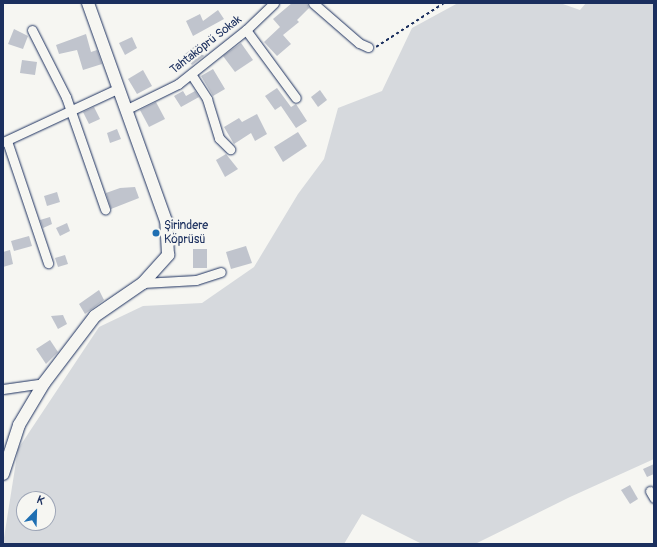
<!DOCTYPE html>
<meta charset="utf-8">
<style>
body{margin:0}
#map{position:relative;width:657px;height:547px;overflow:hidden;background:#f6f6f2;font-family:Pangolin,sans-serif}
div>[style]{position:absolute}
.green>*{inset:0;background:#d6d9dd}
.building>*{inset:0;background:#c0c4cd}
.path>*{height:1.5px;margin-top:-0.75px;transform-origin:0;background:repeating-linear-gradient(90deg,#1b2f5e 0 3px,transparent 0 6px)}
.roads{filter:drop-shadow(0 0 1px #1b2f5e) drop-shadow(0 0 1px #1b2f5e)}
.street>*{height:9px;margin:-4.5px;padding:0 4.5px;transform-origin:4.5px;border-radius:4.5px;background:#f6f6f2}
.secondary>*{height:12px;margin:-6px;padding:0 6px;transform-origin:6px;border-radius:6px;background:#f6f6f2}
.dots>*{width:11px;height:11px;translate:-50% -50%;box-sizing:border-box;border:2px solid #f6f6f2;border-radius:50%}
span{translate:-50% -50%;white-space:nowrap;text-align:center;line-height:1.15;-webkit-text-stroke:4px #f6f6f2;paint-order:stroke}
.street-label{font-size:12px;color:#1b2f5e}
.poi-label{font-size:12px;color:#1b2f5e}
.left{translate:0 -50%;text-align:left}
.frame{position:absolute;inset:0;border:4px solid #1b2f5e;pointer-events:none}
.north{position:absolute;left:16px;top:491px;width:40px;height:40px;box-sizing:border-box;background:#f6f6f2;border:1px solid #9ea6b7;border-radius:50%;rotate:23deg;font-size:11px;font-weight:700;line-height:16px;text-align:center;color:#1b2f5e}
.north::after{content:'';display:block;margin:auto;width:14px;height:18px;background:#1f6fb2;clip-path:polygon(50% 0,100% 100%,50% 72%,0 100%)}
</style>
<div id="map">
<div class="green">
<i style="clip-path:polygon(evenodd,458px 3px,560px 3px,580px 10px,586px 3px,654px 3px,654px 459px,570px 497px,475px 544px,422px 544px,362px 514px,344px 544px,3px 544px,18px 449px,99px 327px,143px 306px,202px 303px,254px 267px,298px 194px,324px 159px,338px 108px,382px 91px,412px 28px,458px 3px,24px 499px,48px 499px,48px 523px,24px 523px,24px 499px)"></i>
</div>
<div class="building">
<i style="clip-path:polygon(292px 3px,307px 3px,309px 8px,297px 20px,299px 22px,283px 35px,291px 44px,277px 56px,264px 42px,280px 27px,273px 19px)"></i>
<i style="clip-path:polygon(218px 10px,224px 19px,193px 36px,186px 21px,200px 14px,203px 21px)"></i>
<i style="clip-path:polygon(14px 29px,28px 36px,23px 49px,8px 44px)"></i>
<i style="clip-path:polygon(86px 34px,91px 52px,97px 50px,102px 64px,83px 70px,77px 50px,59px 54px,56px 45px)"></i>
<i style="clip-path:polygon(132px 37px,137px 48px,125px 55px,119px 43px)"></i>
<i style="clip-path:polygon(241px 43px,253px 60px,235px 72px,223px 56px)"></i>
<i style="clip-path:polygon(196px 45px,204px 56px,192px 65px,184px 55px)"></i>
<i style="clip-path:polygon(22px 60px,37px 62px,35px 75px,20px 73px)"></i>
<i style="clip-path:polygon(213px 69px,225px 89px,213px 96px,201px 76px)"></i>
<i style="clip-path:polygon(143px 70px,152px 86px,137px 94px,128px 79px)"></i>
<i style="clip-path:polygon(277px 88px,291px 107px,296px 104px,307px 121px,296px 128px,281px 106px,275px 110px,265px 96px)"></i>
<i style="clip-path:polygon(320px 90px,327px 100px,318px 107px,311px 97px)"></i>
<i style="clip-path:polygon(183px 91px,186px 96px,195px 91px,199px 97px,181px 107px,174px 96px)"></i>
<i style="clip-path:polygon(156px 102px,165px 119px,149px 127px,140px 110px)"></i>
<i style="clip-path:polygon(94px 107px,100px 119px,89px 124px,83px 112px)"></i>
<i style="clip-path:polygon(257px 114px,267px 134px,255px 141px,251px 133px,234px 144px,224px 127px,239px 118px,242px 122px)"></i>
<i style="clip-path:polygon(117px 129px,121px 139px,110px 143px,107px 133px)"></i>
<i style="clip-path:polygon(298px 132px,307px 146px,283px 162px,274px 147px)"></i>
<i style="clip-path:polygon(226px 154px,238px 169px,225px 177px,216px 160px)"></i>
<i style="clip-path:polygon(135px 187px,139px 198px,111px 209px,106px 193px,120px 188px)"></i>
<i style="clip-path:polygon(57px 192px,60px 202px,47px 206px,44px 196px)"></i>
<i style="clip-path:polygon(50px 217px,52px 224px,43px 228px,40px 220px)"></i>
<i style="clip-path:polygon(67px 223px,70px 231px,60px 236px,56px 228px)"></i>
<i style="clip-path:polygon(29px 236px,32px 246px,14px 251px,11px 241px)"></i>
<i style="clip-path:polygon(246px 246px,252px 263px,231px 269px,226px 252px)"></i>
<i style="clip-path:polygon(193px 249px,207px 249px,207px 268px,193px 268px)"></i>
<i style="clip-path:polygon(10px 250px,13px 264px,3px 267px,3px 252px)"></i>
<i style="clip-path:polygon(65px 255px,68px 264px,58px 267px,55px 258px)"></i>
<i style="clip-path:polygon(99px 290px,104px 300px,85px 314px,79px 304px)"></i>
<i style="clip-path:polygon(63px 315px,67px 324px,58px 329px,51px 316px)"></i>
<i style="clip-path:polygon(50px 340px,58px 352px,46px 364px,36px 349px)"></i>
<i style="clip-path:polygon(654px 464px,654px 474px,647px 477px,643px 469px)"></i>
<i style="clip-path:polygon(630px 485px,638px 499px,630px 504px,621px 490px)"></i>
</div>
<div class="path">
<i style="left:376px;top:47px;width:81px;rotate:-32.9deg"></i>
</div>
<div class="roads">
<div class="street">
<i style="left:313px;top:3px;width:61px;rotate:41deg"></i>
<i style="left:359px;top:43px;width:10px;rotate:24deg"></i>
<i style="left:32px;top:30px;width:75px;rotate:63.1deg"></i>
<i style="left:66px;top:97px;width:119px;rotate:70.8deg"></i>
<i style="left:246px;top:30px;width:84px;rotate:53.7deg"></i>
<i style="left:191px;top:74px;width:30px;rotate:57deg"></i>
<i style="left:207px;top:99px;width:41px;rotate:72.9deg"></i>
<i style="left:219px;top:138px;width:16px;rotate:45deg"></i>
<i style="left:125px;top:110px;width:59px;rotate:-26.1deg"></i>
<i style="left:178px;top:84px;width:87px;rotate:-38.5deg"></i>
<i style="left:246px;top:30px;width:39px;rotate:-44deg"></i>
<i style="left:7px;top:141px;width:129px;rotate:71.4deg"></i>
<i style="left:3px;top:142px;width:126px;rotate:-24.9deg"></i>
<i style="left:143px;top:283px;width:53px;rotate:-3.2deg"></i>
<i style="left:196px;top:280px;width:26px;rotate:-18deg"></i>
<i style="left:3px;top:389px;width:41px;rotate:-8.3deg"></i>
<i style="left:650px;top:491px;width:8px;rotate:60deg"></i>
</div>
<div class="secondary">
<i style="left:3px;top:474px;width:52px;rotate:-71.9deg"></i>
<i style="left:19px;top:425px;width:49px;rotate:-59.2deg"></i>
<i style="left:44px;top:383px;width:84px;rotate:-52.7deg"></i>
<i style="left:95px;top:316px;width:58px;rotate:-34.5deg"></i>
<i style="left:143px;top:283px;width:38px;rotate:-48deg"></i>
<i style="left:168px;top:255px;width:34px;rotate:-93deg"></i>
<i style="left:166px;top:221px;width:232px;rotate:-109.7deg"></i>
</div>
</div>
<div class="dots">
<i style="left:156px;top:233px;background:#1f6fb2"></i>
</div>
<div class="street-label">
<span style="left:206px;top:45px;rotate:-38deg">Tahtaköprü Sokak</span>
</div>
<div class="poi-label">
<span class="left" style="left:164px;top:233px">Şirindere<br>Köprüsü</span>
</div>
<div class="frame"></div>
<div class="north">K</div>
</div>
